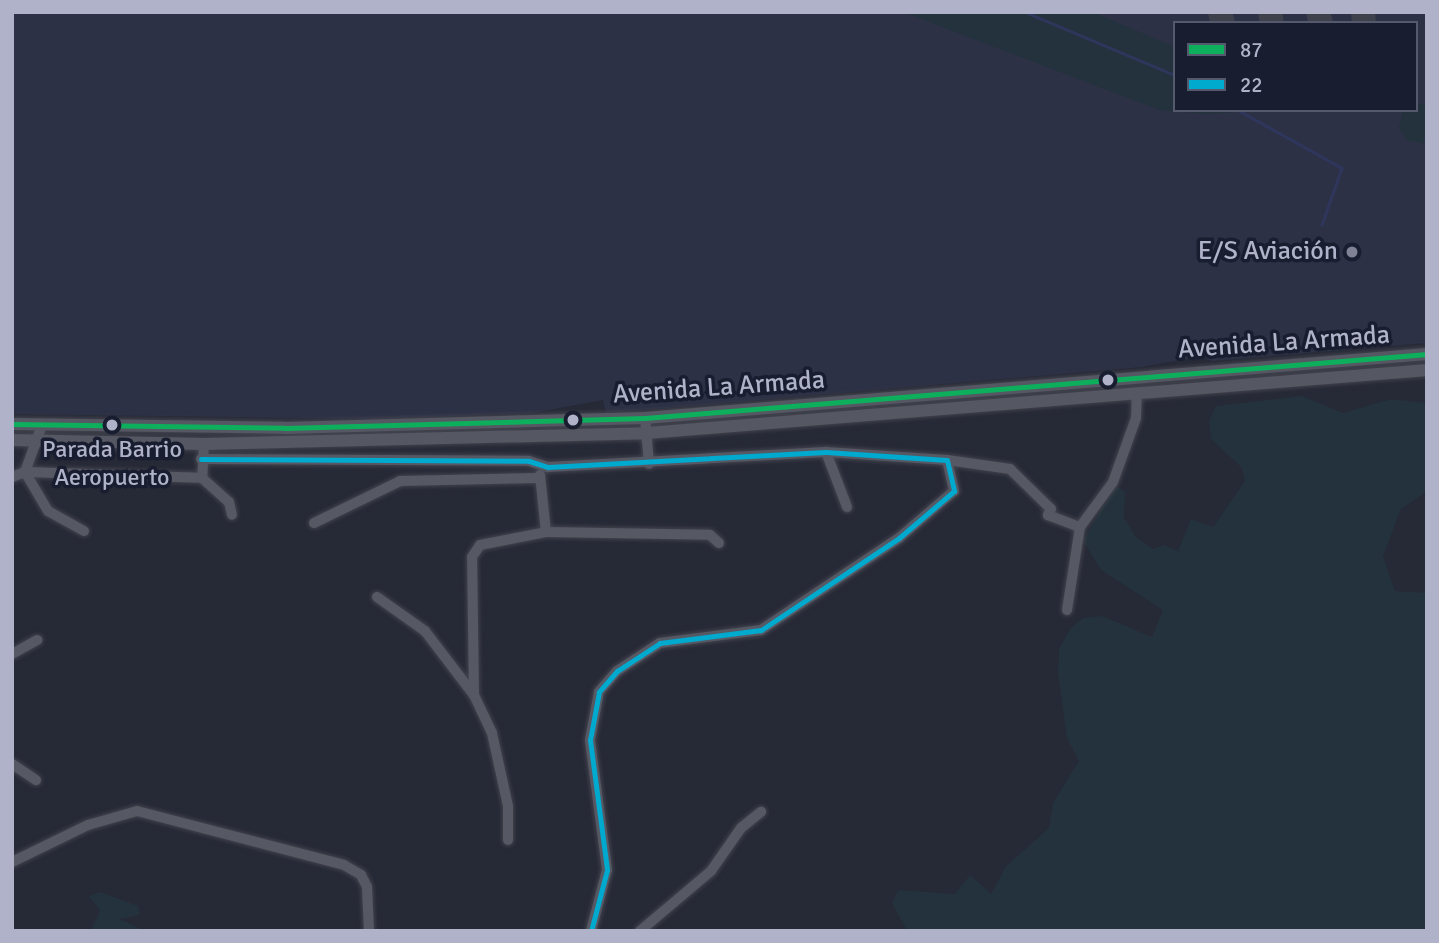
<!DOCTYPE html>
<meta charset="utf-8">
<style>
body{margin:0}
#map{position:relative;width:1439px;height:943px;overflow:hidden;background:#262936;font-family:Signika,sans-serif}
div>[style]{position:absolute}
.airport>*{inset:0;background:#2d3146}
.green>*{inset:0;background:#23323c}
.stream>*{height:2.5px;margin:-1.25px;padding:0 1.25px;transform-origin:1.25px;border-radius:1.25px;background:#2e365c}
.taxiway>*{height:24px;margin:-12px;padding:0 12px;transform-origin:12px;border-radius:12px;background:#3e404c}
.roads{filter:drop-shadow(0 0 2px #41434d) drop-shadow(0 0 2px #41434d)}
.street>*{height:10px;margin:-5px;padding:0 5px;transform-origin:5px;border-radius:5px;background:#565864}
.secondary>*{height:12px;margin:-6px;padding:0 6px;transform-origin:6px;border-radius:6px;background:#555762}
.bus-1>*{height:5px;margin:-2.5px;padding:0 2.5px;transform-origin:2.5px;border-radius:2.5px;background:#0daf5c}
.bus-2>*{height:5px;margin:-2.5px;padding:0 2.5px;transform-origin:2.5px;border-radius:2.5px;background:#00a9ce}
.dots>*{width:19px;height:19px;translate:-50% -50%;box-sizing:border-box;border:4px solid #191d30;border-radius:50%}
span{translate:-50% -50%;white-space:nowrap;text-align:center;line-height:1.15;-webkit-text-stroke:7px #191d30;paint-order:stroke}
.bus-label{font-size:24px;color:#afb2c8}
.poi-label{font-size:26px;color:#afb2c8}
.right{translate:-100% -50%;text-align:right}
.street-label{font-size:26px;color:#afb2c8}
.frame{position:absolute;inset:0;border:14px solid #afb2c8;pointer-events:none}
.legend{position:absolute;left:1173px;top:21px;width:245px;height:91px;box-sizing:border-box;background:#191d30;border:2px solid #55596d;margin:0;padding:9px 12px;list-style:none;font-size:21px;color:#afb2c8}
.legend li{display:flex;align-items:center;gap:14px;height:35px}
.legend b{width:35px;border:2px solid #55596d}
</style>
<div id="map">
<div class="airport">
<i style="clip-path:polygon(evenodd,12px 12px,1427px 12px,1427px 343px,1211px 361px,1202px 356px,1141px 367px,606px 413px,603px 400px,533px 413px,376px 419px,12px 414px,12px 12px,1175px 23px,1416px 23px,1416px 110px,1175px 110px,1175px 23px)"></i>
</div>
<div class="green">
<i style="clip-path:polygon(903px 12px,1092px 12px,1175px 47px,1175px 110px,1269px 110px,1207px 114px,1159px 110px)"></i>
<i style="clip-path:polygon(1416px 104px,1427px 105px,1424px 144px,1407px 140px,1399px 127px,1403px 111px,1416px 110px)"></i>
<i style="clip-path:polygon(1302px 396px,1343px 413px,1391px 399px,1427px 403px,1427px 491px,1401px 509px,1383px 556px,1395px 591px,1427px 593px,1427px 931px,907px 931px,892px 903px,898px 890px,955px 894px,970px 875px,991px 894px,1006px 866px,1049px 828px,1053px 803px,1079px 761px,1067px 738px,1058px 673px,1059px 649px,1070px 629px,1083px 618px,1102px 616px,1152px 637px,1163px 610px,1101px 570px,1083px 541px,1115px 485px,1125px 492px,1124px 518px,1136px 537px,1153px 549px,1164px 545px,1187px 555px,1178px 551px,1191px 519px,1213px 527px,1245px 481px,1242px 468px,1211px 439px,1209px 421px,1216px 406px)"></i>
<i style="clip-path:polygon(100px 892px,138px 906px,140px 915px,119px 919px,146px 931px,91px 931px,100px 910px,89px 896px)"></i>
</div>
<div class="stream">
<i style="left:1025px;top:12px;width:163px;rotate:22.8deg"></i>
<i style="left:1238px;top:110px;width:119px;rotate:29.1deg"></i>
<i style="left:1342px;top:168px;width:60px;rotate:109.3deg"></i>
</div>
<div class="taxiway">
<i style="left:1220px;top:12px;width:11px;rotate:75deg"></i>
<i style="left:1270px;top:12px;width:11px;rotate:80deg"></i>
<i style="left:1318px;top:12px;width:11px;rotate:75deg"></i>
<i style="left:1363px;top:12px;width:11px;rotate:85deg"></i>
</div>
<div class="roads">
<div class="street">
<i style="left:645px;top:418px;width:46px;rotate:85deg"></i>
<i style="left:204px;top:444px;width:34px;rotate:93deg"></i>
<i style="left:202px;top:478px;width:36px;rotate:42deg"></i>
<i style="left:229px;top:502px;width:13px;rotate:77deg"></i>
<i style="left:826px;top:452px;width:59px;rotate:69.1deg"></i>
<i style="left:201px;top:459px;width:328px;rotate:0.3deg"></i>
<i style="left:529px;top:461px;width:20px;rotate:18deg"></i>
<i style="left:548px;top:467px;width:278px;rotate:-3.1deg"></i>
<i style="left:826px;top:452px;width:121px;rotate:3.8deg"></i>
<i style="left:947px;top:460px;width:32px;rotate:77deg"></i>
<i style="left:954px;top:491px;width:72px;rotate:139.5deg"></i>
<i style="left:899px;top:538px;width:166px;rotate:146.3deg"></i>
<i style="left:761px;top:630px;width:102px;rotate:172.7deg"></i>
<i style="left:660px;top:643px;width:51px;rotate:146.9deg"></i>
<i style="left:617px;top:671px;width:28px;rotate:131deg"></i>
<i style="left:599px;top:692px;width:49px;rotate:100.6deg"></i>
<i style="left:590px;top:740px;width:131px;rotate:82.5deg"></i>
<i style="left:607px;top:870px;width:63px;rotate:104.7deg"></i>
<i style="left:947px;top:460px;width:64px;rotate:8.1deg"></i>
<i style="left:1010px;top:469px;width:57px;rotate:44.3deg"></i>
<i style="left:1051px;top:509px;width:7px;rotate:117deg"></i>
<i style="left:1048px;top:515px;width:34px;rotate:21deg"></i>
<i style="left:540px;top:475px;width:57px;rotate:84deg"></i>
<i style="left:12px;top:477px;width:14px;rotate:-21deg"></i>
<i style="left:25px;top:472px;width:50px;rotate:-70.1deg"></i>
<i style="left:314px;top:523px;width:96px;rotate:-26deg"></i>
<i style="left:400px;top:481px;width:136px;rotate:-1.3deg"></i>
<i style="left:84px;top:531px;width:41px;rotate:-150.9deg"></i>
<i style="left:48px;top:511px;width:45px;rotate:-120.5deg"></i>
<i style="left:25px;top:472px;width:177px;rotate:1.9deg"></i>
<i style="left:377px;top:597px;width:59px;rotate:35.3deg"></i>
<i style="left:425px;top:631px;width:81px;rotate:52.6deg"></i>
<i style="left:1067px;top:610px;width:84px;rotate:-81.1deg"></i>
<i style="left:1080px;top:527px;width:56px;rotate:-53.7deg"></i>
<i style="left:1113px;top:482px;width:68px;rotate:-70.2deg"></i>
<i style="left:1136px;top:418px;width:24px;rotate:-88deg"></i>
<i style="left:12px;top:654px;width:29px;rotate:-29deg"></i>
<i style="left:12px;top:764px;width:29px;rotate:34deg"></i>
<i style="left:508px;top:840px;width:34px;rotate:-90deg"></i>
<i style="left:508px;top:806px;width:75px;rotate:-102.4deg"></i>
<i style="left:492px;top:733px;width:42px;rotate:-115.3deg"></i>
<i style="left:474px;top:695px;width:138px;rotate:-90.8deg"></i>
<i style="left:472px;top:557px;width:14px;rotate:-56deg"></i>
<i style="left:480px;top:545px;width:67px;rotate:-11.1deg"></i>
<i style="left:546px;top:532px;width:164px;rotate:1deg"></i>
<i style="left:710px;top:535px;width:12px;rotate:42deg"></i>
<i style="left:12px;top:862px;width:85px;rotate:-26deg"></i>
<i style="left:88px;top:825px;width:51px;rotate:-15.9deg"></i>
<i style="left:137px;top:811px;width:214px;rotate:14.6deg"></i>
<i style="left:344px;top:865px;width:20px;rotate:30deg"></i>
<i style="left:361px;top:875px;width:13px;rotate:63deg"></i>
<i style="left:367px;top:887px;width:44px;rotate:87.4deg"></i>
<i style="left:640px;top:931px;width:93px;rotate:-40.2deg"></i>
<i style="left:711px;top:871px;width:52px;rotate:-55.1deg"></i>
<i style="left:741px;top:828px;width:26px;rotate:-39deg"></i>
</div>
<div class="secondary">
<i style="left:12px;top:424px;width:273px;rotate:0.8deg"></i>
<i style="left:285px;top:428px;width:360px;rotate:-1.6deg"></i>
<i style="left:645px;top:418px;width:785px;rotate:-4.68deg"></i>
<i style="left:12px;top:440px;width:192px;rotate:1.2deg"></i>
<i style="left:204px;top:444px;width:443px;rotate:-1.4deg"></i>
<i style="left:647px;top:433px;width:783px;rotate:-4.62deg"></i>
</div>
</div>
<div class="bus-1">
<i style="left:12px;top:424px;width:273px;rotate:0.8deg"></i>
<i style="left:285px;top:428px;width:360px;rotate:-1.6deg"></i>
<i style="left:645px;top:418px;width:785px;rotate:-4.68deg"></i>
</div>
<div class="bus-2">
<i style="left:201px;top:459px;width:328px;rotate:0.3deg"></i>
<i style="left:529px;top:461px;width:20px;rotate:18deg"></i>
<i style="left:548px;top:467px;width:278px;rotate:-3.1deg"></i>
<i style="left:826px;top:452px;width:121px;rotate:3.8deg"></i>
<i style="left:947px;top:460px;width:32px;rotate:77deg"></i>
<i style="left:954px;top:491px;width:72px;rotate:139.5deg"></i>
<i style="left:899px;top:538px;width:166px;rotate:146.3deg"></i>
<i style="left:761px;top:630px;width:102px;rotate:172.7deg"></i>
<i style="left:660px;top:643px;width:51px;rotate:146.9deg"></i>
<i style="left:617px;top:671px;width:28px;rotate:131deg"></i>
<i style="left:599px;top:692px;width:49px;rotate:100.6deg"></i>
<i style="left:590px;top:740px;width:131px;rotate:82.5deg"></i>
<i style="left:607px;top:870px;width:63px;rotate:104.7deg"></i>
</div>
<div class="dots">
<i style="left:1352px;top:252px;background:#7f8295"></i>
<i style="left:1108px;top:380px;background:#afb2c8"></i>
<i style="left:573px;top:420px;background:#afb2c8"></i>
<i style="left:112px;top:425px;background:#afb2c8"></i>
</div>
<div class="bus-label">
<span style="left:112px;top:464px">Parada Barrio<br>Aeropuerto</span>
</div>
<div class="poi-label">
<span class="right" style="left:1338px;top:252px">E/S Aviación</span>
</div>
<div class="street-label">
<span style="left:1284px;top:343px;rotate:-4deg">Avenida La Armada</span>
<span style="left:719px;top:388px;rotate:-4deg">Avenida La Armada</span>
</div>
<div class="frame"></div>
<ul class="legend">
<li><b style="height:9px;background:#0daf5c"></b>87</li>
<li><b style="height:9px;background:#00a9ce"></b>22</li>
</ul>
</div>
